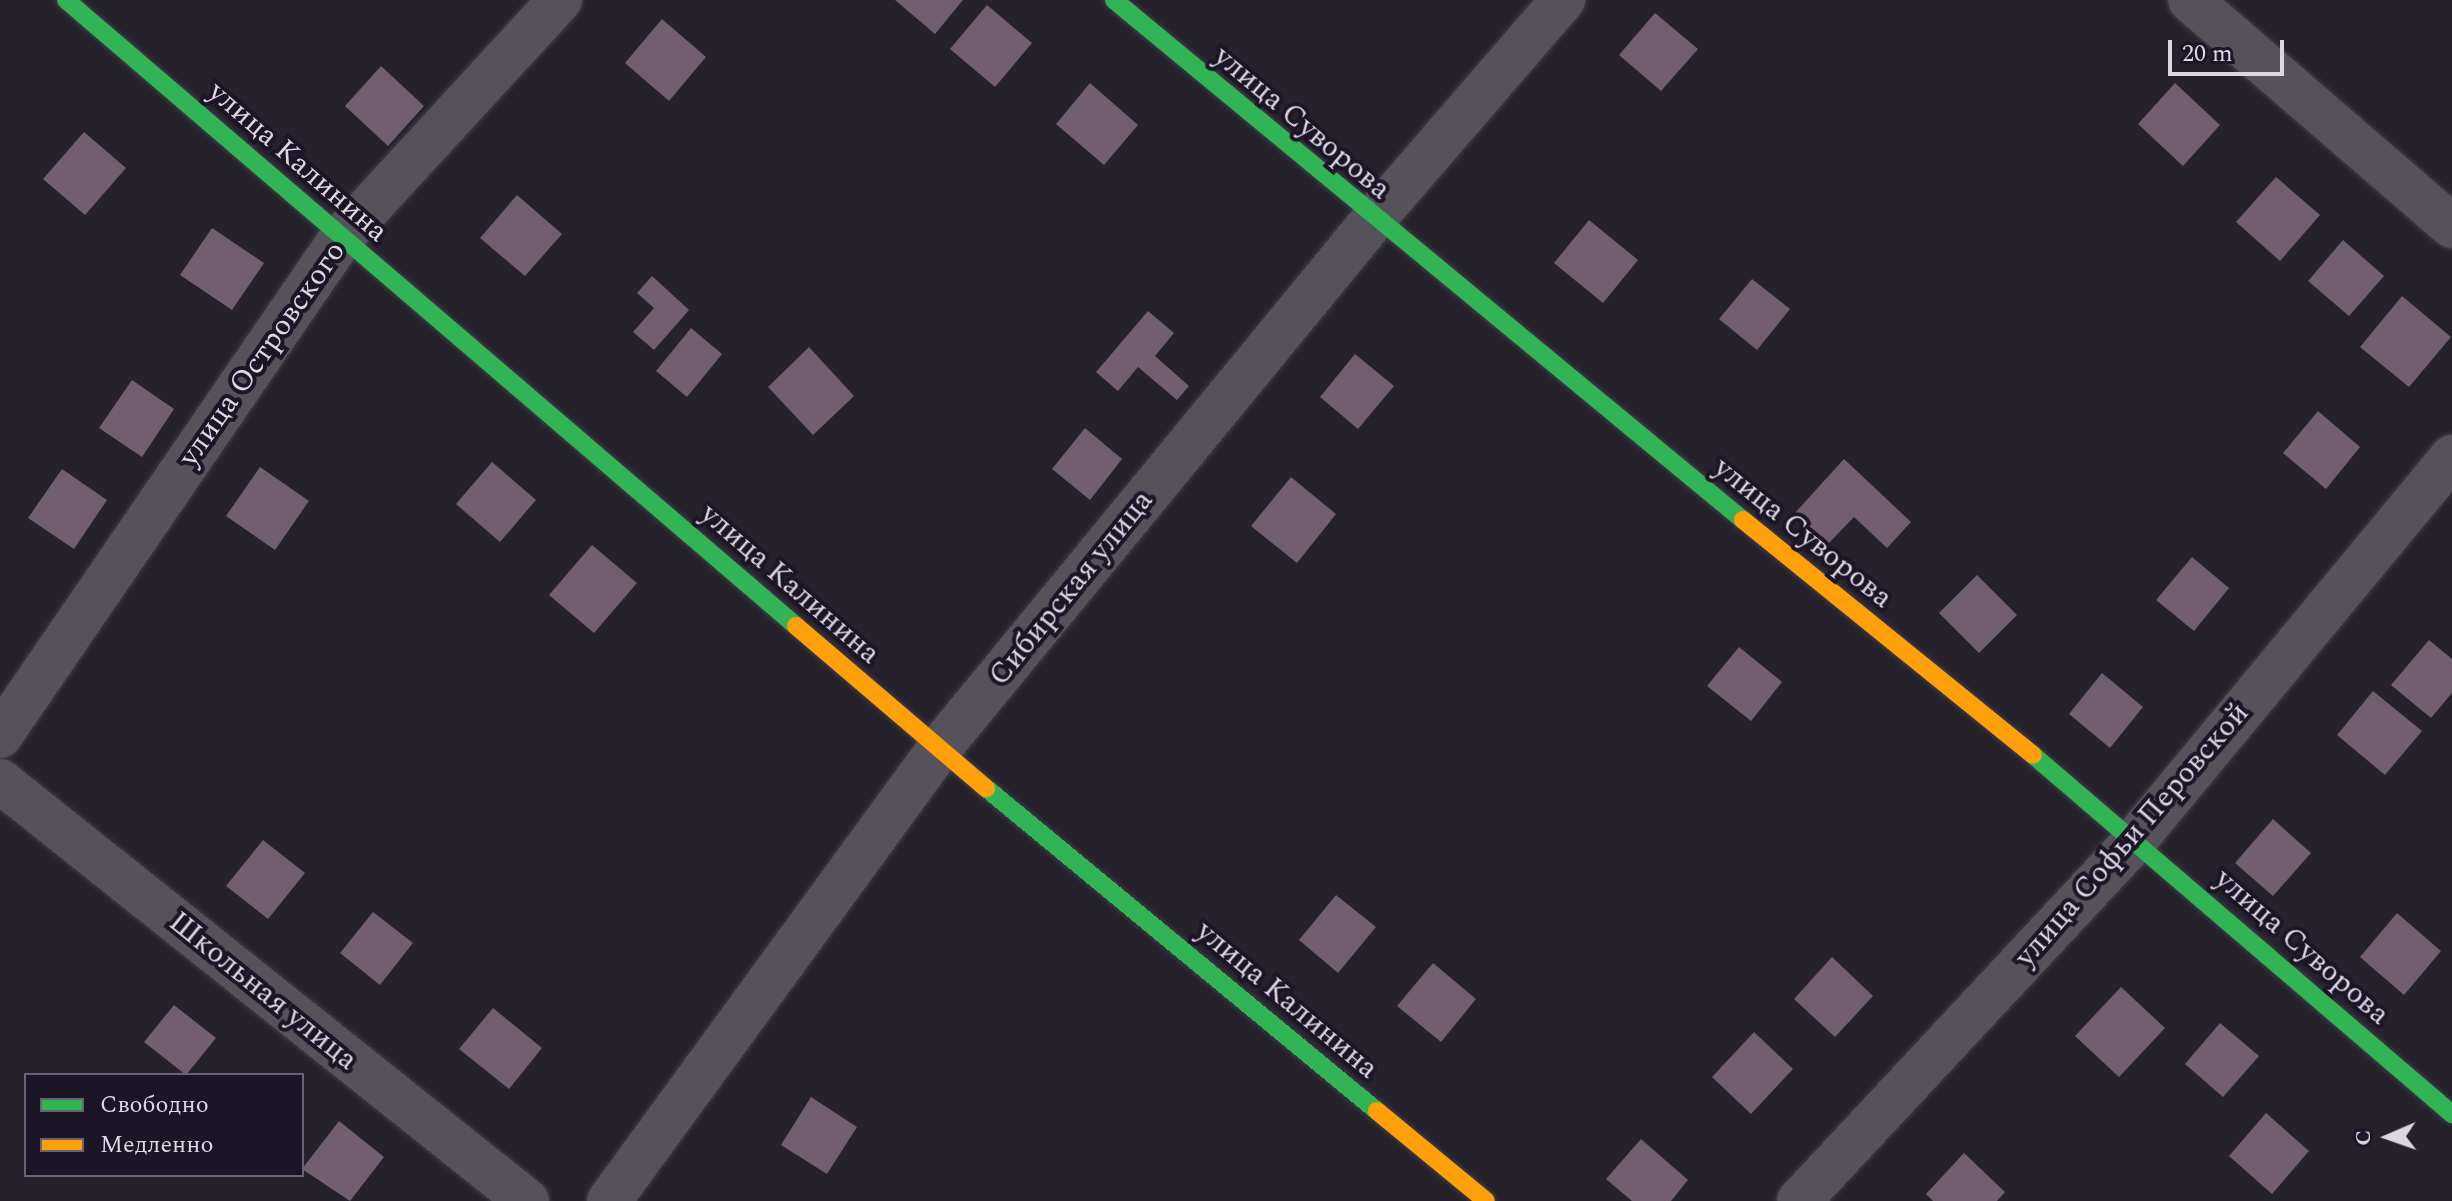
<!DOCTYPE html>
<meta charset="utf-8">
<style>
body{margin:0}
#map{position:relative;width:2452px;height:1201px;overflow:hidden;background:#26222c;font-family:Spectral,serif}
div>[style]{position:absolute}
.building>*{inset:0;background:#715f6f}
.roads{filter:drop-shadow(0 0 2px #403d45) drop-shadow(0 0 2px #403d45)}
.street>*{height:44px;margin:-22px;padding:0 22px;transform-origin:22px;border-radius:22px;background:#56525a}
.fast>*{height:18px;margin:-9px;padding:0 9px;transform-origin:9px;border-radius:9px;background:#30b455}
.slow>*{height:18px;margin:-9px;padding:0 9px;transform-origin:9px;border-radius:9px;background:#ff9f0a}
span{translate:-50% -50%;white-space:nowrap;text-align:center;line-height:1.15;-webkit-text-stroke:8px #1c1526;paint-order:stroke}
.street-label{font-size:30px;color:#dcd7e3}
.legend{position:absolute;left:24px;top:1073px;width:280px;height:104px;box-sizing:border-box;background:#1c1526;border:2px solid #696372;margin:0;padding:10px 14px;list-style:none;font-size:24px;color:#dcd7e3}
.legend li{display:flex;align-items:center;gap:16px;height:40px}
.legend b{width:40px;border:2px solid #696372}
.north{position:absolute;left:2348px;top:1097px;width:80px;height:80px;-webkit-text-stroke:6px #1c1526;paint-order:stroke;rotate:268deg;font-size:22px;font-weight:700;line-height:32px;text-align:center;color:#dcd7e3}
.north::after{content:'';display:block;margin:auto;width:28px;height:36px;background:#dcd7e3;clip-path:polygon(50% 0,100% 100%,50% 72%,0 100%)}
.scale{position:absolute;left:2168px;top:40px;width:116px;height:36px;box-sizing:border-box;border:4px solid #dcd7e3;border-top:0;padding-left:10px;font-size:24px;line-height:28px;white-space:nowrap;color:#dcd7e3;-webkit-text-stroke:6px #1c1526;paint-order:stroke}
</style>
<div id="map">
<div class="building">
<i style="clip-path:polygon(895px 0,963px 0,935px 34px)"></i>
<i style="clip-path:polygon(987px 5px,1032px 43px,995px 87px,950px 49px)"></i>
<i style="clip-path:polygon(1655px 13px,1698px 49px,1661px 91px,1619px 55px)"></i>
<i style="clip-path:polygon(662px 19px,706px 57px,669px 101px,625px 63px)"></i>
<i style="clip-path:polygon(381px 66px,424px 106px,388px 146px,345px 106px)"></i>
<i style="clip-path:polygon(1090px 83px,1138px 125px,1104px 165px,1056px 124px)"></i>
<i style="clip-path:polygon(2175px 83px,2220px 125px,2183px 166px,2138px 124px)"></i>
<i style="clip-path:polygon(84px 132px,126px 168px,85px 215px,43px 179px)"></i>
<i style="clip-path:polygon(2276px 177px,2320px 215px,2280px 261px,2236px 222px)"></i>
<i style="clip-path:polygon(517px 195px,562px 234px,525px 276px,480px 238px)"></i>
<i style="clip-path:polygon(1589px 220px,1638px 260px,1603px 303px,1554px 263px)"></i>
<i style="clip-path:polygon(212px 228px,264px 263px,232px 310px,180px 275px)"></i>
<i style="clip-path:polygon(2343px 240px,2384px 276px,2349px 316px,2308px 281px)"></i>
<i style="clip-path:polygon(652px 276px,689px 310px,654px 350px,633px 332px,654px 308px,637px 293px)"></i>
<i style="clip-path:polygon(1752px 279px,1790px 309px,1757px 350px,1719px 319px)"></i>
<i style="clip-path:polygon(2402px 296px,2451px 337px,2409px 387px,2360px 347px)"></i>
<i style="clip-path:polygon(1148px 311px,1174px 333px,1155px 356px,1189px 386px,1177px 400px,1138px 367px,1118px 391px,1096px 372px)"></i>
<i style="clip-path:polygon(691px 328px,722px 354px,687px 397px,656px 371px)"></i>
<i style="clip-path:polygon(809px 347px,854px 396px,813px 435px,768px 387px)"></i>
<i style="clip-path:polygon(1355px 354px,1394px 386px,1358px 429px,1320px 397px)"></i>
<i style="clip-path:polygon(132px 380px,174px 409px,142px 457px,99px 428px)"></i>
<i style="clip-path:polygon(2318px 411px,2360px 447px,2326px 489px,2283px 453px)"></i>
<i style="clip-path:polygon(1085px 428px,1122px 459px,1090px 500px,1052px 469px)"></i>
<i style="clip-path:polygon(1844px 459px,1911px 522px,1887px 548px,1854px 517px,1826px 546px,1793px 515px)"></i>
<i style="clip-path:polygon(492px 462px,536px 500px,500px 542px,456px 504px)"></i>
<i style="clip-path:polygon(260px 467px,309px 501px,275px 550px,226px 516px)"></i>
<i style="clip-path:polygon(62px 469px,107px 500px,74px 549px,28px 518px)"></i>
<i style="clip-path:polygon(1291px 477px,1336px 514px,1297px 563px,1251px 526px)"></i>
<i style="clip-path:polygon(592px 545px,637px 583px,594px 633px,549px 595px)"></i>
<i style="clip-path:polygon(2192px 557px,2229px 588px,2194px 631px,2156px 600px)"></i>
<i style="clip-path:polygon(1977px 575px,2017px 615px,1979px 653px,1939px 613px)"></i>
<i style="clip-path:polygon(2429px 640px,2452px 659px,2452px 693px,2431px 718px,2391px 685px)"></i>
<i style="clip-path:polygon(1739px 647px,1782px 682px,1751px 721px,1707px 686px)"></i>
<i style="clip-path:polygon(2102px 673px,2143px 707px,2110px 748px,2069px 714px)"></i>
<i style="clip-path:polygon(2373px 691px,2422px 731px,2385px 775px,2337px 735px)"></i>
<i style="clip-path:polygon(2273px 819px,2311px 853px,2273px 896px,2235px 863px)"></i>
<i style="clip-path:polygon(263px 840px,305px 873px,268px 919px,226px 886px)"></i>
<i style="clip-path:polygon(1336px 895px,1376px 927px,1338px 973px,1299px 940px)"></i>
<i style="clip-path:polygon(373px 912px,413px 943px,380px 985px,340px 953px)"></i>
<i style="clip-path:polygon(2397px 913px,2441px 951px,2404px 995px,2360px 957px)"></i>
<i style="clip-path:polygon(1832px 957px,1873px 996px,1835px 1037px,1794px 999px)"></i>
<i style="clip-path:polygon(1433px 963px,1476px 999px,1441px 1042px,1397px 1006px)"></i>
<i style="clip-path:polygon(2121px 987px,2165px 1028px,2119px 1077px,2075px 1036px)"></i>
<i style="clip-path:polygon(174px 1005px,216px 1038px,186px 1075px,144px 1042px)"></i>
<i style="clip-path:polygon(493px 1008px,542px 1048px,509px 1089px,459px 1049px)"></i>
<i style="clip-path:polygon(2220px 1023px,2259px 1056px,2223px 1097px,2185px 1064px)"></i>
<i style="clip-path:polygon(1754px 1032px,1793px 1069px,1751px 1114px,1712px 1077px)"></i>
<i style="clip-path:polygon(811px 1097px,857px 1127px,827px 1174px,781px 1145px)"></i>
<i style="clip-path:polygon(2266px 1113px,2309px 1151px,2272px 1194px,2229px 1156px)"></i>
<i style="clip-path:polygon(339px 1121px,384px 1157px,350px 1201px,302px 1169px)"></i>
<i style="clip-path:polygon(1641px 1139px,1688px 1180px,1671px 1201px,1632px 1201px,1606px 1179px)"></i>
<i style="clip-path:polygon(1964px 1153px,2005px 1192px,1997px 1201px,1933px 1201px,1926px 1194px)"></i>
</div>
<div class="roads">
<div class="street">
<i style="left:2190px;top:0;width:346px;rotate:40.8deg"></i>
<i style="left:0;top:736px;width:605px;rotate:-55.57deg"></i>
<i style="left:342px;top:237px;width:322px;rotate:-47.4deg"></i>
<i style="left:0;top:781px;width:674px;rotate:38.55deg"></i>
<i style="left:609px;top:1201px;width:560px;rotate:-53.87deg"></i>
<i style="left:939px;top:749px;width:684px;rotate:-50.63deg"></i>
<i style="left:1373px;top:220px;width:291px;rotate:-49.2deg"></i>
<i style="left:1799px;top:1201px;width:495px;rotate:-47deg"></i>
<i style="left:2136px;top:839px;width:496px;rotate:-50.4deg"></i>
</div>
<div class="fast">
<i style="left:66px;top:0;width:962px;rotate:40.61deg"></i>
<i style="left:1114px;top:0;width:816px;rotate:39.58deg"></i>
<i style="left:2033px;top:755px;width:552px;rotate:40.59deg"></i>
<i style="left:986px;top:788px;width:507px;rotate:39.56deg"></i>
</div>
<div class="slow">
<i style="left:1743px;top:520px;width:373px;rotate:39deg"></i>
<i style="left:796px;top:626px;width:250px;rotate:40.5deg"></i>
<i style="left:1377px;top:1111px;width:141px;rotate:39.5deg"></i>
</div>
</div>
<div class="street-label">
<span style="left:1302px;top:123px;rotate:40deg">улица Суворова</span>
<span style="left:298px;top:162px;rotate:41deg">улица Калинина</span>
<span style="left:262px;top:354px;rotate:-55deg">улица Островского</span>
<span style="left:1803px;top:533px;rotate:39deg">улица Суворова</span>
<span style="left:790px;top:584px;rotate:41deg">улица Калинина</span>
<span style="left:1071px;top:588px;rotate:-51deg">Сибирская улица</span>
<span style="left:2132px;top:835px;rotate:-49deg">улица Софьи Перовской</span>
<span style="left:2302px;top:947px;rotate:41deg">улица Суворова</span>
<span style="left:263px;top:991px;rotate:39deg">Школьная улица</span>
<span style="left:1287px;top:1000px;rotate:40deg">улица Калинина</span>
</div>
<ul class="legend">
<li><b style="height:10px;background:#30b455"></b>Свободно</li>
<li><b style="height:10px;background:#ff9f0a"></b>Медленно</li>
</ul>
<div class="north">С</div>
<div class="scale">20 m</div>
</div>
